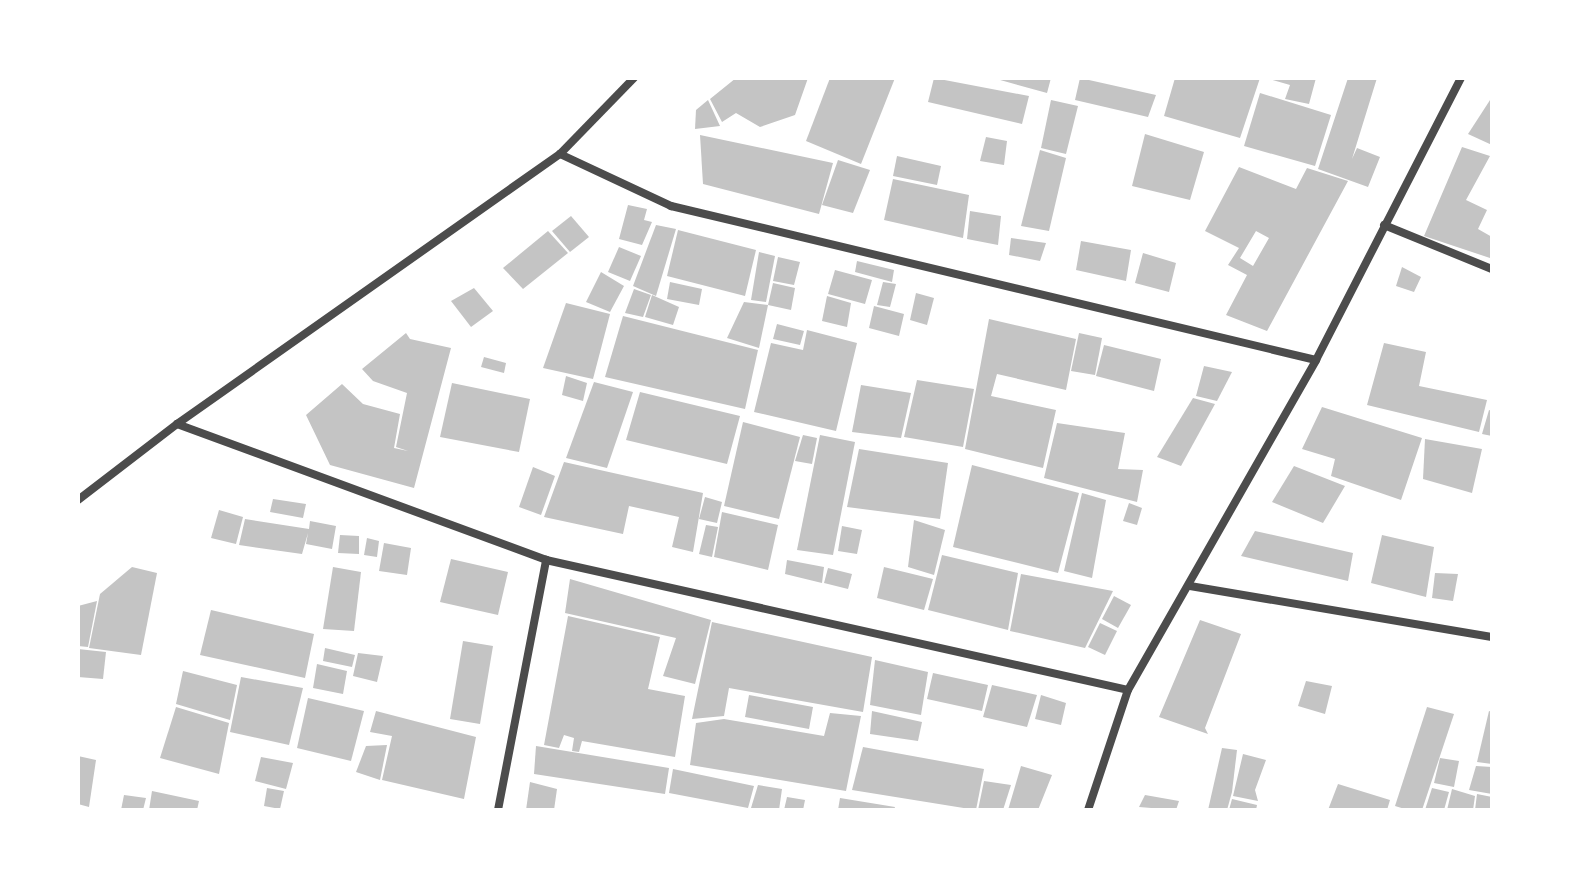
<!DOCTYPE html>
<style>
body{margin:0}
#map{position:relative;width:1570px;height:888px;overflow:hidden;background:#fff;font-family:Lato,sans-serif}
div>[style]{position:absolute}
.building>*{inset:0;background:#c4c4c4}
.minor>*{height:8px;margin:-4px;padding:0 4px;transform-origin:4px;border-radius:4px;background:#4c4c4c}
span{translate:-50% -50%;white-space:nowrap;text-align:center;line-height:1.15;-webkit-text-stroke:6px #fff;paint-order:stroke}
.frame{position:absolute;inset:0;border:80px solid #fff;pointer-events:none}
</style>
<div id="map">
<div class="building">
<i style="clip-path:polygon(736px 78px,808px 78px,795px 115px,760px 127px,736px 113px,722px 122px,710px 99px)"></i>
<i style="clip-path:polygon(830px 78px,895px 78px,861px 164px,806px 141px)"></i>
<i style="clip-path:polygon(934px 78px,1029px 96px,1022px 124px,928px 102px)"></i>
<i style="clip-path:polygon(993px 78px,1051px 78px,1047px 93px)"></i>
<i style="clip-path:polygon(1080px 78px,1156px 95px,1148px 117px,1075px 100px)"></i>
<i style="clip-path:polygon(1175px 78px,1260px 78px,1240px 138px,1164px 116px)"></i>
<i style="clip-path:polygon(1266px 78px,1316px 78px,1309px 104px,1285px 99px,1290px 85px)"></i>
<i style="clip-path:polygon(1348px 78px,1377px 78px,1352px 159px,1357px 148px,1380px 157px,1368px 187px,1318px 169px)"></i>
<i style="clip-path:polygon(1260px 93px,1331px 115px,1315px 166px,1244px 146px)"></i>
<i style="clip-path:polygon(1492px 97px,1492px 145px,1468px 134px)"></i>
<i style="clip-path:polygon(708px 100px,720px 126px,695px 129px,696px 110px)"></i>
<i style="clip-path:polygon(1051px 100px,1078px 106px,1066px 154px,1041px 148px)"></i>
<i style="clip-path:polygon(1145px 134px,1204px 152px,1190px 200px,1132px 186px)"></i>
<i style="clip-path:polygon(700px 135px,833px 163px,819px 214px,703px 184px)"></i>
<i style="clip-path:polygon(986px 137px,1007px 141px,1004px 165px,980px 161px)"></i>
<i style="clip-path:polygon(1462px 147px,1490px 156px,1466px 200px,1487px 210px,1478px 229px,1492px 237px,1490px 258px,1424px 236px)"></i>
<i style="clip-path:polygon(1040px 150px,1066px 158px,1049px 231px,1021px 226px)"></i>
<i style="clip-path:polygon(897px 156px,941px 166px,937px 185px,893px 176px)"></i>
<i style="clip-path:polygon(838px 160px,870px 170px,853px 213px,822px 205px)"></i>
<i style="clip-path:polygon(evenodd,1239px 167px,1296px 189px,1307px 168px,1348px 181px,1267px 331px,1226px 315px,1247px 275px,1228px 265px,1239px 248px,1205px 231px,1239px 167px,1256px 231px,1269px 238px,1253px 266px,1240px 258px,1256px 231px)"></i>
<i style="clip-path:polygon(893px 179px,969px 195px,963px 238px,884px 220px)"></i>
<i style="clip-path:polygon(628px 205px,647px 209px,644px 220px,652px 222px,642px 245px,619px 239px)"></i>
<i style="clip-path:polygon(970px 211px,1001px 216px,998px 245px,967px 239px)"></i>
<i style="clip-path:polygon(571px 216px,589px 237px,570px 252px,552px 231px)"></i>
<i style="clip-path:polygon(656px 225px,676px 229px,656px 296px,633px 286px)"></i>
<i style="clip-path:polygon(678px 230px,756px 250px,745px 296px,667px 276px)"></i>
<i style="clip-path:polygon(548px 231px,568px 253px,523px 289px,503px 268px)"></i>
<i style="clip-path:polygon(1011px 238px,1046px 243px,1040px 261px,1009px 255px)"></i>
<i style="clip-path:polygon(1081px 241px,1131px 250px,1126px 281px,1076px 270px)"></i>
<i style="clip-path:polygon(619px 247px,641px 256px,630px 281px,608px 272px)"></i>
<i style="clip-path:polygon(759px 252px,775px 256px,766px 302px,751px 300px)"></i>
<i style="clip-path:polygon(1143px 253px,1176px 263px,1169px 292px,1135px 283px)"></i>
<i style="clip-path:polygon(778px 257px,800px 262px,794px 285px,773px 281px)"></i>
<i style="clip-path:polygon(857px 261px,894px 270px,892px 282px,855px 272px)"></i>
<i style="clip-path:polygon(1402px 267px,1421px 277px,1414px 292px,1396px 286px)"></i>
<i style="clip-path:polygon(835px 270px,872px 280px,865px 304px,828px 294px)"></i>
<i style="clip-path:polygon(601px 272px,624px 286px,610px 312px,586px 302px)"></i>
<i style="clip-path:polygon(670px 282px,702px 289px,699px 305px,667px 299px)"></i>
<i style="clip-path:polygon(883px 282px,896px 284px,890px 307px,877px 305px)"></i>
<i style="clip-path:polygon(773px 283px,795px 288px,791px 310px,768px 305px)"></i>
<i style="clip-path:polygon(474px 288px,493px 311px,471px 327px,451px 301px)"></i>
<i style="clip-path:polygon(634px 289px,651px 295px,643px 317px,625px 313px)"></i>
<i style="clip-path:polygon(916px 293px,934px 298px,927px 325px,910px 320px)"></i>
<i style="clip-path:polygon(652px 295px,679px 307px,673px 325px,645px 317px)"></i>
<i style="clip-path:polygon(827px 296px,851px 303px,847px 327px,822px 321px)"></i>
<i style="clip-path:polygon(744px 302px,768px 305px,759px 348px,727px 338px)"></i>
<i style="clip-path:polygon(566px 303px,610px 314px,593px 379px,543px 368px)"></i>
<i style="clip-path:polygon(874px 306px,904px 314px,899px 336px,869px 328px)"></i>
<i style="clip-path:polygon(623px 316px,758px 350px,745px 409px,605px 377px)"></i>
<i style="clip-path:polygon(989px 319px,1076px 339px,1066px 390px,997px 374px,991px 396px,1056px 410px,1043px 468px,965px 449px)"></i>
<i style="clip-path:polygon(777px 324px,804px 331px,800px 345px,773px 339px)"></i>
<i style="clip-path:polygon(807px 330px,857px 343px,836px 431px,754px 412px,771px 343px,803px 350px)"></i>
<i style="clip-path:polygon(406px 333px,410px 339px,451px 348px,414px 488px,330px 465px,306px 415px,342px 384px,363px 404px,400px 414px,394px 448px,408px 451px,396px 447px,407px 393px,373px 381px,362px 369px)"></i>
<i style="clip-path:polygon(1079px 333px,1102px 338px,1095px 375px,1071px 371px)"></i>
<i style="clip-path:polygon(1384px 343px,1426px 352px,1419px 386px,1487px 400px,1479px 432px,1367px 405px)"></i>
<i style="clip-path:polygon(1104px 345px,1161px 359px,1154px 391px,1096px 376px)"></i>
<i style="clip-path:polygon(484px 357px,506px 363px,504px 373px,481px 367px)"></i>
<i style="clip-path:polygon(1204px 366px,1232px 372px,1217px 401px,1196px 396px)"></i>
<i style="clip-path:polygon(566px 376px,587px 383px,583px 401px,562px 395px)"></i>
<i style="clip-path:polygon(917px 380px,974px 389px,963px 447px,904px 437px)"></i>
<i style="clip-path:polygon(594px 382px,633px 392px,607px 468px,566px 458px)"></i>
<i style="clip-path:polygon(452px 383px,530px 399px,519px 452px,440px 437px)"></i>
<i style="clip-path:polygon(861px 385px,911px 393px,901px 438px,852px 432px)"></i>
<i style="clip-path:polygon(640px 392px,740px 416px,727px 464px,626px 440px)"></i>
<i style="clip-path:polygon(1193px 398px,1215px 404px,1181px 466px,1157px 457px)"></i>
<i style="clip-path:polygon(1322px 407px,1422px 438px,1401px 500px,1331px 476px,1335px 459px,1302px 449px)"></i>
<i style="clip-path:polygon(1489px 410px,1492px 411px,1492px 436px,1482px 434px)"></i>
<i style="clip-path:polygon(743px 422px,800px 437px,779px 519px,724px 506px)"></i>
<i style="clip-path:polygon(1057px 423px,1125px 433px,1118px 469px,1143px 470px,1137px 502px,1044px 478px)"></i>
<i style="clip-path:polygon(803px 435px,817px 438px,812px 464px,795px 461px)"></i>
<i style="clip-path:polygon(820px 435px,855px 442px,833px 555px,797px 550px)"></i>
<i style="clip-path:polygon(1425px 439px,1482px 449px,1472px 493px,1423px 479px)"></i>
<i style="clip-path:polygon(859px 449px,948px 463px,940px 519px,847px 507px)"></i>
<i style="clip-path:polygon(564px 462px,703px 493px,693px 552px,672px 547px,679px 517px,629px 506px,623px 534px,544px 517px)"></i>
<i style="clip-path:polygon(972px 465px,1079px 493px,1058px 573px,953px 547px)"></i>
<i style="clip-path:polygon(1294px 466px,1345px 486px,1323px 523px,1272px 502px)"></i>
<i style="clip-path:polygon(533px 467px,555px 476px,541px 515px,519px 507px)"></i>
<i style="clip-path:polygon(1082px 493px,1106px 500px,1092px 578px,1064px 571px)"></i>
<i style="clip-path:polygon(705px 497px,722px 502px,717px 523px,699px 519px)"></i>
<i style="clip-path:polygon(273px 499px,306px 504px,303px 518px,270px 512px)"></i>
<i style="clip-path:polygon(1129px 503px,1142px 508px,1137px 525px,1123px 521px)"></i>
<i style="clip-path:polygon(219px 510px,243px 517px,236px 544px,211px 538px)"></i>
<i style="clip-path:polygon(722px 512px,778px 525px,768px 570px,714px 557px)"></i>
<i style="clip-path:polygon(245px 519px,309px 529px,310px 521px,336px 526px,332px 549px,306px 544px,308px 533px,302px 554px,239px 545px)"></i>
<i style="clip-path:polygon(914px 520px,945px 530px,934px 575px,908px 567px)"></i>
<i style="clip-path:polygon(706px 525px,718px 527px,712px 557px,699px 554px)"></i>
<i style="clip-path:polygon(842px 526px,862px 530px,857px 554px,838px 551px)"></i>
<i style="clip-path:polygon(1255px 531px,1353px 553px,1348px 581px,1241px 556px)"></i>
<i style="clip-path:polygon(340px 535px,359px 536px,359px 554px,338px 553px)"></i>
<i style="clip-path:polygon(1382px 535px,1434px 547px,1426px 597px,1371px 583px)"></i>
<i style="clip-path:polygon(367px 538px,379px 541px,377px 557px,364px 555px)"></i>
<i style="clip-path:polygon(384px 543px,411px 548px,407px 575px,379px 571px)"></i>
<i style="clip-path:polygon(942px 555px,1018px 573px,1008px 630px,928px 610px)"></i>
<i style="clip-path:polygon(451px 559px,508px 572px,498px 615px,440px 602px)"></i>
<i style="clip-path:polygon(787px 560px,824px 567px,822px 583px,785px 574px)"></i>
<i style="clip-path:polygon(132px 567px,157px 573px,141px 655px,89px 648px,100px 594px)"></i>
<i style="clip-path:polygon(333px 567px,361px 572px,354px 631px,323px 629px)"></i>
<i style="clip-path:polygon(884px 567px,933px 579px,924px 610px,877px 598px)"></i>
<i style="clip-path:polygon(828px 568px,852px 574px,848px 589px,824px 583px)"></i>
<i style="clip-path:polygon(1435px 573px,1458px 574px,1453px 601px,1432px 598px)"></i>
<i style="clip-path:polygon(1021px 574px,1113px 591px,1085px 648px,1010px 631px)"></i>
<i style="clip-path:polygon(570px 579px,711px 620px,695px 684px,663px 676px,676px 638px,565px 613px)"></i>
<i style="clip-path:polygon(1114px 596px,1131px 605px,1118px 628px,1102px 619px)"></i>
<i style="clip-path:polygon(97px 601px,88px 647px,78px 646px,78px 606px)"></i>
<i style="clip-path:polygon(211px 610px,314px 634px,305px 678px,200px 655px)"></i>
<i style="clip-path:polygon(568px 616px,660px 637px,648px 689px,685px 696px,675px 757px,582px 741px,579px 752px,572px 751px,574px 738px,564px 735px,559px 748px,544px 745px)"></i>
<i style="clip-path:polygon(1200px 620px,1241px 634px,1205px 728px,1208px 734px,1159px 717px)"></i>
<i style="clip-path:polygon(712px 622px,872px 657px,863px 712px,729px 688px,724px 716px,692px 719px)"></i>
<i style="clip-path:polygon(1100px 623px,1117px 631px,1105px 655px,1088px 647px)"></i>
<i style="clip-path:polygon(463px 641px,493px 646px,480px 724px,450px 719px)"></i>
<i style="clip-path:polygon(325px 648px,355px 655px,352px 667px,323px 661px)"></i>
<i style="clip-path:polygon(78px 649px,106px 652px,103px 679px,78px 677px)"></i>
<i style="clip-path:polygon(358px 653px,383px 656px,377px 682px,353px 676px)"></i>
<i style="clip-path:polygon(875px 660px,928px 672px,921px 715px,870px 705px)"></i>
<i style="clip-path:polygon(317px 664px,347px 671px,343px 694px,313px 688px)"></i>
<i style="clip-path:polygon(183px 671px,237px 685px,230px 720px,176px 704px)"></i>
<i style="clip-path:polygon(933px 673px,988px 685px,982px 711px,927px 699px)"></i>
<i style="clip-path:polygon(241px 677px,303px 688px,289px 745px,230px 732px)"></i>
<i style="clip-path:polygon(1306px 681px,1332px 686px,1325px 714px,1298px 706px)"></i>
<i style="clip-path:polygon(992px 685px,1037px 695px,1027px 727px,983px 717px)"></i>
<i style="clip-path:polygon(749px 695px,813px 707px,809px 729px,745px 717px)"></i>
<i style="clip-path:polygon(1041px 695px,1066px 703px,1061px 725px,1035px 719px)"></i>
<i style="clip-path:polygon(308px 698px,364px 711px,351px 761px,297px 748px)"></i>
<i style="clip-path:polygon(176px 707px,229px 723px,219px 774px,160px 758px)"></i>
<i style="clip-path:polygon(1427px 707px,1454px 714px,1422px 810px,1408px 810px,1395px 806px)"></i>
<i style="clip-path:polygon(376px 711px,476px 737px,464px 799px,382px 780px,392px 736px,370px 732px)"></i>
<i style="clip-path:polygon(872px 711px,922px 722px,918px 741px,870px 734px)"></i>
<i style="clip-path:polygon(1489px 711px,1492px 712px,1492px 764px,1477px 762px)"></i>
<i style="clip-path:polygon(830px 713px,861px 716px,846px 791px,690px 765px,696px 723px,724px 719px,824px 736px)"></i>
<i style="clip-path:polygon(387px 745px,380px 780px,356px 772px,366px 746px)"></i>
<i style="clip-path:polygon(536px 746px,669px 768px,665px 794px,534px 774px)"></i>
<i style="clip-path:polygon(863px 747px,984px 769px,976px 810px,852px 790px)"></i>
<i style="clip-path:polygon(1222px 748px,1237px 750px,1232px 792px,1227px 810px,1208px 810px)"></i>
<i style="clip-path:polygon(1243px 754px,1266px 760px,1255px 790px,1258px 801px,1233px 796px)"></i>
<i style="clip-path:polygon(78px 756px,96px 760px,89px 807px,78px 804px)"></i>
<i style="clip-path:polygon(261px 757px,293px 763px,286px 789px,255px 781px)"></i>
<i style="clip-path:polygon(1440px 758px,1459px 761px,1454px 787px,1434px 783px)"></i>
<i style="clip-path:polygon(1021px 766px,1052px 775px,1038px 810px,1008px 810px)"></i>
<i style="clip-path:polygon(1476px 766px,1492px 767px,1492px 794px,1469px 790px)"></i>
<i style="clip-path:polygon(673px 769px,754px 786px,748px 808px,669px 793px)"></i>
<i style="clip-path:polygon(984px 781px,1011px 785px,1003px 810px,978px 810px)"></i>
<i style="clip-path:polygon(530px 782px,557px 789px,554px 810px,526px 810px)"></i>
<i style="clip-path:polygon(1338px 784px,1390px 800px,1387px 810px,1328px 810px)"></i>
<i style="clip-path:polygon(758px 785px,782px 789px,779px 810px,751px 808px)"></i>
<i style="clip-path:polygon(267px 788px,284px 791px,280px 809px,264px 806px)"></i>
<i style="clip-path:polygon(1432px 788px,1449px 792px,1444px 810px,1425px 810px)"></i>
<i style="clip-path:polygon(1452px 789px,1475px 796px,1473px 810px,1447px 810px)"></i>
<i style="clip-path:polygon(152px 791px,199px 801px,197px 810px,149px 810px)"></i>
<i style="clip-path:polygon(1477px 794px,1492px 797px,1492px 810px,1475px 810px)"></i>
<i style="clip-path:polygon(124px 795px,146px 798px,143px 810px,121px 810px)"></i>
<i style="clip-path:polygon(1145px 795px,1179px 801px,1176px 810px,1139px 807px)"></i>
<i style="clip-path:polygon(787px 797px,805px 800px,803px 810px,784px 810px)"></i>
<i style="clip-path:polygon(840px 798px,895px 807px,894px 810px,838px 810px)"></i>
<i style="clip-path:polygon(1232px 799px,1257px 805px,1256px 810px,1229px 810px)"></i>
</div>
<div class="minor">
<i style="left:560px;top:154px;width:123px;rotate:25.1deg"></i>
<i style="left:671px;top:206px;width:663px;rotate:13.43deg"></i>
<i style="left:1384px;top:225px;width:117px;rotate:22.2deg"></i>
<i style="left:177px;top:424px;width:393px;rotate:20.2deg"></i>
<i style="left:546px;top:560px;width:596px;rotate:12.59deg"></i>
<i style="left:78px;top:500px;width:125px;rotate:-37.5deg"></i>
<i style="left:177px;top:424px;width:469px;rotate:-35.2deg"></i>
<i style="left:560px;top:154px;width:106px;rotate:-45.8deg"></i>
<i style="left:1190px;top:586px;width:306px;rotate:9.6deg"></i>
<i style="left:498px;top:810px;width:255px;rotate:-79.1deg"></i>
<i style="left:1088px;top:810px;width:126px;rotate:-71.6deg"></i>
<i style="left:1128px;top:690px;width:380px;rotate:-60.3deg"></i>
<i style="left:1316px;top:360px;width:317px;rotate:-62.8deg"></i>
</div>
<div class="frame"></div>
</div>
